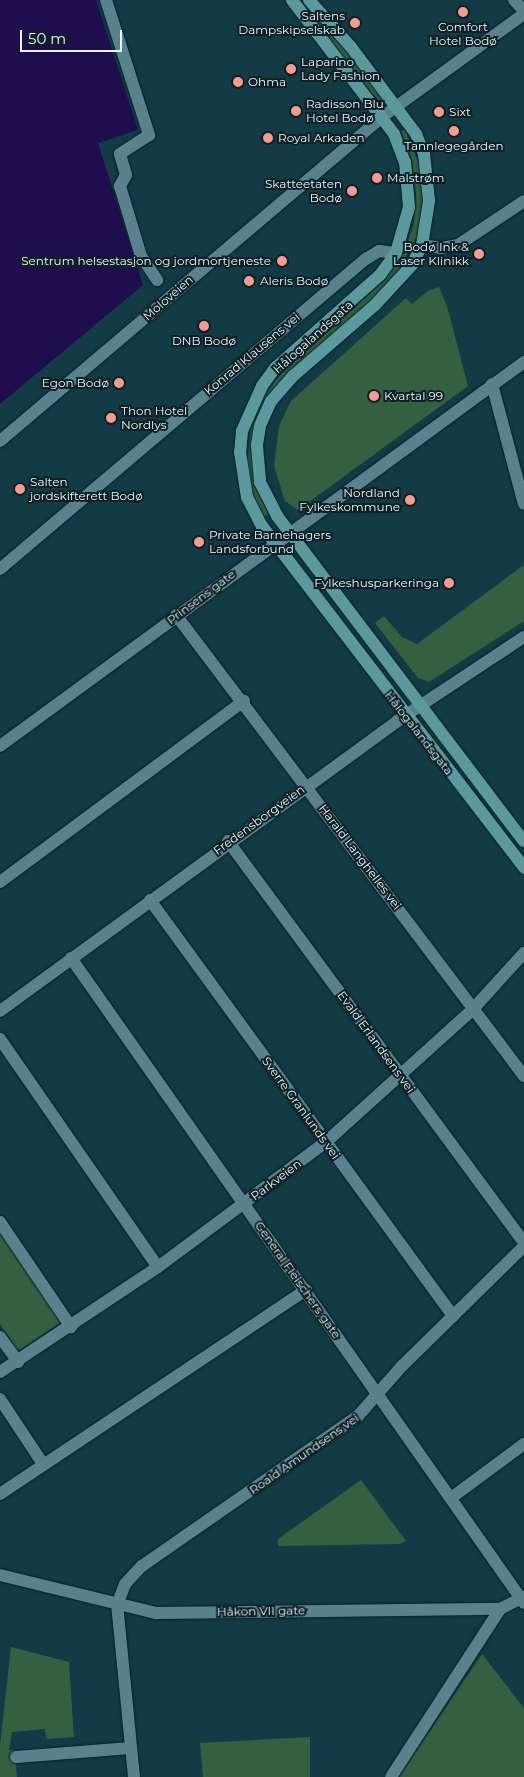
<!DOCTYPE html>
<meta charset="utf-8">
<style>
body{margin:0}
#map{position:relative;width:524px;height:1777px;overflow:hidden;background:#123b46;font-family:Montserrat,sans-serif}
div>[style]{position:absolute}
.green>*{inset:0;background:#336041}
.water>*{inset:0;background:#1f0e4e}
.roads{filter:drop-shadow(0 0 1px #022129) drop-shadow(0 0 1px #022129)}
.street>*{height:12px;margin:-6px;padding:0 6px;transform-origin:6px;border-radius:6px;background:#59818e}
.secondary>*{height:12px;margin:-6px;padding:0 6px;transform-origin:6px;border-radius:6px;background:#5b999f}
.dots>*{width:14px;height:14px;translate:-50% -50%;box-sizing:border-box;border:2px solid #0f1f24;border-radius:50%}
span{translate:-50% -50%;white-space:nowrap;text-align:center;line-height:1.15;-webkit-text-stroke:4px #0f1f24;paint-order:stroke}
.poi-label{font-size:12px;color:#e2f7ff}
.right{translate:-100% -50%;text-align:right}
.left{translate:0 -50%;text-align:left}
.street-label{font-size:12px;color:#e2f7ff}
.scale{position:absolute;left:20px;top:30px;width:102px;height:22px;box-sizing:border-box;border:2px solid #e2f7ff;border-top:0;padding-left:6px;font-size:15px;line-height:18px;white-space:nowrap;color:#e2f7ff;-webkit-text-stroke:4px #0f1f24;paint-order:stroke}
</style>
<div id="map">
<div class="green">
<i style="clip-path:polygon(312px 9px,385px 99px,384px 103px,381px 104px,307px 12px)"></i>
<i style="clip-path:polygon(405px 130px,419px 164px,423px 193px,418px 234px,393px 280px,273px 391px,255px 483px,268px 514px,264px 517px,253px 496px,247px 470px,251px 426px,264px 396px,280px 375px,386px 279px,403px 254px,414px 224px,416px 194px,412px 160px,401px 131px)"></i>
<i style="clip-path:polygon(439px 287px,447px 306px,468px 386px,298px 510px,285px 501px,274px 466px,279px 426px,291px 401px,406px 298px,412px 304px,428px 291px)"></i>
<i style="clip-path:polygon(524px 565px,524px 621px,429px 682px,418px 678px,375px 623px,384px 616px,402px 637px,417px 644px)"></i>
<i style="clip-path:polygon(0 1232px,61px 1322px,18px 1351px,0 1324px)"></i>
<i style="clip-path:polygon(361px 1480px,406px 1541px,400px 1544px,278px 1546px,278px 1539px)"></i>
<i style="clip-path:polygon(11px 1647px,69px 1662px,74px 1737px,46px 1739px,45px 1729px,12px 1732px,9px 1750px,15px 1750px,17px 1777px,0 1777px,0 1746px)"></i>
<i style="clip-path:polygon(482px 1654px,524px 1708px,524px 1777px,399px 1777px)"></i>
<i style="clip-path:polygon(310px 1737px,310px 1777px,203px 1777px,200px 1743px)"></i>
</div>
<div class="water">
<i style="clip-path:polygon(0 0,96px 0,138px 130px,98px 143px,143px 285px,0 404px)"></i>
</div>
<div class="roads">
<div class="street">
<i style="left:106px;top:0;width:142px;rotate:72.3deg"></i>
<i style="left:149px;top:135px;width:35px;rotate:147deg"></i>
<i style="left:120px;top:154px;width:22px;rotate:74deg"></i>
<i style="left:126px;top:175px;width:13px;rotate:119deg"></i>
<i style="left:120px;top:186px;width:73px;rotate:73.3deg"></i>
<i style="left:141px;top:256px;width:29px;rotate:56deg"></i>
<i style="left:514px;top:0;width:15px;rotate:48deg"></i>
<i style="left:422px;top:245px;width:19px;rotate:9deg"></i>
<i style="left:441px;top:248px;width:17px;rotate:-10deg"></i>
<i style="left:458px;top:245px;width:79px;rotate:-33.7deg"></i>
<i style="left:492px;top:384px;width:124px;rotate:75.1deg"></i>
<i style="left:0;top:441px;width:501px;rotate:-40.3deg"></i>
<i style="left:382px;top:117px;width:175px;rotate:-36deg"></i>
<i style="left:0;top:569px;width:480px;rotate:-40.3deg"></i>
<i style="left:366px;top:259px;width:15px;rotate:-32deg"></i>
<i style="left:379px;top:251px;width:17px;rotate:7deg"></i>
<i style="left:176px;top:615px;width:578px;rotate:52.95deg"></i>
<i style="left:0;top:746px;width:650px;rotate:-36.23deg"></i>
<i style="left:228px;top:841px;width:498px;rotate:53.6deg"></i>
<i style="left:0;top:882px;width:304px;rotate:-36.6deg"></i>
<i style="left:150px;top:900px;width:515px;rotate:53.93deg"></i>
<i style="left:71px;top:958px;width:788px;rotate:54.92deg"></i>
<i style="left:0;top:1011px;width:492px;rotate:-36.1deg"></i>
<i style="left:397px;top:721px;width:152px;rotate:-33.5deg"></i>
<i style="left:0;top:1039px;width:277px;rotate:55.3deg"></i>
<i style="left:0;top:1222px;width:127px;rotate:55.9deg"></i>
<i style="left:0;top:1337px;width:31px;rotate:54deg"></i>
<i style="left:0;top:1372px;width:190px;rotate:-33.6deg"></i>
<i style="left:158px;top:1267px;width:209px;rotate:-36.7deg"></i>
<i style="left:326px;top:1142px;width:198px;rotate:-42.1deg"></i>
<i style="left:473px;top:1009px;width:76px;rotate:-47.7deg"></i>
<i style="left:0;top:1399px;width:78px;rotate:56.5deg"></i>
<i style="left:0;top:1494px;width:368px;rotate:-33.7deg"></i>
<i style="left:451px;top:1498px;width:91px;rotate:-36.5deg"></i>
<i style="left:0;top:1575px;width:161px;rotate:13.7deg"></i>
<i style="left:156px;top:1613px;width:344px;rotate:-0.7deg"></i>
<i style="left:500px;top:1609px;width:27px;rotate:-27deg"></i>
<i style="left:16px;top:1757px;width:115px;rotate:-4.5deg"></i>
<i style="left:134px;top:1777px;width:173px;rotate:-95.6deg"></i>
<i style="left:117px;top:1605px;width:22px;rotate:-69deg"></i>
<i style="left:125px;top:1584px;width:25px;rotate:-47deg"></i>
<i style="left:142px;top:1566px;width:263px;rotate:-34.8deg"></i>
<i style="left:358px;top:1416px;width:67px;rotate:-48.7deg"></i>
<i style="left:402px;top:1366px;width:171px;rotate:-44.5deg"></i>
<i style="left:391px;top:1777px;width:200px;rotate:-57deg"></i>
</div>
<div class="secondary">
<i style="left:292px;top:0;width:168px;rotate:52.7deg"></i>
<i style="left:394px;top:134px;width:30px;rotate:69deg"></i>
<i style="left:405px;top:162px;width:45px;rotate:84.9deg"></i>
<i style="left:409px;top:207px;width:48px;rotate:105.8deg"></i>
<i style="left:396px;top:253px;width:26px;rotate:126deg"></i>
<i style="left:381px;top:274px;width:142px;rotate:138.4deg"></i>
<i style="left:275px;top:368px;width:22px;rotate:126deg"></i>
<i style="left:262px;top:386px;width:49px;rotate:114deg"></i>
<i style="left:242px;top:431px;width:21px;rotate:95deg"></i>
<i style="left:240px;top:452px;width:46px;rotate:81.2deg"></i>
<i style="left:247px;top:497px;width:33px;rotate:63deg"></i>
<i style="left:262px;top:526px;width:431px;rotate:52.5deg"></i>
<i style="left:309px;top:0;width:63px;rotate:48.2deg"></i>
<i style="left:351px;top:47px;width:109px;rotate:53.2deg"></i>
<i style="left:416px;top:134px;width:22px;rotate:68deg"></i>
<i style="left:424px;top:154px;width:47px;rotate:83.9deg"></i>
<i style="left:429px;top:201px;width:45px;rotate:99deg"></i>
<i style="left:422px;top:245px;width:22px;rotate:117deg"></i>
<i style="left:412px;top:265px;width:54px;rotate:132.8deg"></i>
<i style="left:375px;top:305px;width:108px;rotate:139.1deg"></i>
<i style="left:293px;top:376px;width:33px;rotate:131deg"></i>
<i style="left:271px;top:401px;width:27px;rotate:114deg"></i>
<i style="left:260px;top:426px;width:20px;rotate:99deg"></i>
<i style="left:257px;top:446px;width:36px;rotate:85deg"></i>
<i style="left:260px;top:482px;width:38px;rotate:63deg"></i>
<i style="left:277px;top:516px;width:408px;rotate:52.8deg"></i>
</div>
</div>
<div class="dots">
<i style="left:463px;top:12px;background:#f59c90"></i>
<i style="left:355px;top:23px;background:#f59c90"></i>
<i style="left:291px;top:69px;background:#f59c90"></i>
<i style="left:238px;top:82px;background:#f59c90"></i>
<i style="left:296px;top:111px;background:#f59c90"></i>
<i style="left:439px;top:112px;background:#f59c90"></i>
<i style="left:454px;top:131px;background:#f59c90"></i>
<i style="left:268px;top:138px;background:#f59c90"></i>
<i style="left:377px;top:178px;background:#f59c90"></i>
<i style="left:352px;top:191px;background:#f59c90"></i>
<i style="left:479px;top:254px;background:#f59c90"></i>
<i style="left:282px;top:261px;background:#f59c90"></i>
<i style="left:249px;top:281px;background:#f59c90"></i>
<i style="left:204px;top:326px;background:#f59c90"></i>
<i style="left:119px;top:383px;background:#f59c90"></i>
<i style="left:374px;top:396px;background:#f59c90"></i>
<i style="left:111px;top:418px;background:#f59c90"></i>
<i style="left:20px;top:489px;background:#f59c90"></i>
<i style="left:410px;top:500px;background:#f59c90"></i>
<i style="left:199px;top:542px;background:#f59c90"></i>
<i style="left:449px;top:583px;background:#f59c90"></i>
</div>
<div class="poi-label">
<span class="right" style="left:345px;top:23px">Saltens<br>Dampskipselskab</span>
<span style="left:463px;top:34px">Comfort<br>Hotel Bodø</span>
<span class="left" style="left:301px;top:69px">Laparino<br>Lady Fashion</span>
<span class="left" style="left:248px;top:82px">Ohma</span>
<span class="left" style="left:306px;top:111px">Radisson Blu<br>Hotel Bodø</span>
<span class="left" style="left:449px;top:112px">Sixt</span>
<span class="left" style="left:278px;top:138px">Royal Arkaden</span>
<span style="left:454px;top:146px">Tannlegegården</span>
<span class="left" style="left:387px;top:178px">Malstrøm</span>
<span class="right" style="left:342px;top:191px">Skatteetaten<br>Bodø</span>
<span class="right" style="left:469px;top:254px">Bodø Ink &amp;<br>Laser Klinikk</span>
<span class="right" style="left:271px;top:261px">Sentrum helsestasjon og jordmortjeneste</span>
<span class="left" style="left:260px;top:281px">Aleris Bodø</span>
<span style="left:204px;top:341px">DNB Bodø</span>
<span class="right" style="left:109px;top:383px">Egon Bodø</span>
<span class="left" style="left:384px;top:396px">Kvartal 99</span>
<span class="left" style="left:121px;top:418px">Thon Hotel<br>Nordlys</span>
<span class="left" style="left:30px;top:489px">Salten<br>jordskifterett Bodø</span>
<span class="right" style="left:400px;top:500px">Nordland<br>Fylkeskommune</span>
<span class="left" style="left:209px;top:542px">Private Barnehagers<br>Landsforbund</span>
<span class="right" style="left:439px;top:583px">Fylkeshusparkeringa</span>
</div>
<div class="street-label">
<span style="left:168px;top:298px;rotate:-41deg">Moloveien</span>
<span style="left:313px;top:337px;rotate:-42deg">Hålogalandsgata</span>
<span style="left:252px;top:354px;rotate:-40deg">Konrad Klausens vei</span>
<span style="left:201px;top:597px;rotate:-37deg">Prinsens gate</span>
<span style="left:419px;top:733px;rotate:52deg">Hålogalandsgata</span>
<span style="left:259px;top:820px;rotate:-36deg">Fredensborgveien</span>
<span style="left:360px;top:857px;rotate:53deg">Harald Langhelles vei</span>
<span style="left:376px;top:1042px;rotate:54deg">Evald Erlandsens vei</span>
<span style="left:301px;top:1108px;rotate:54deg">Sverre Granlunds vei</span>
<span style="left:276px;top:1180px;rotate:-37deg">Parkveien</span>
<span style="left:298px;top:1280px;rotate:55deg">General Fleischers gate</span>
<span style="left:304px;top:1454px;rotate:-35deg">Roald Amundsens vei</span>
<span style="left:261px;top:1611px;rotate:-1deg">Håkon VII gate</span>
</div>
<div class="scale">50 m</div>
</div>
